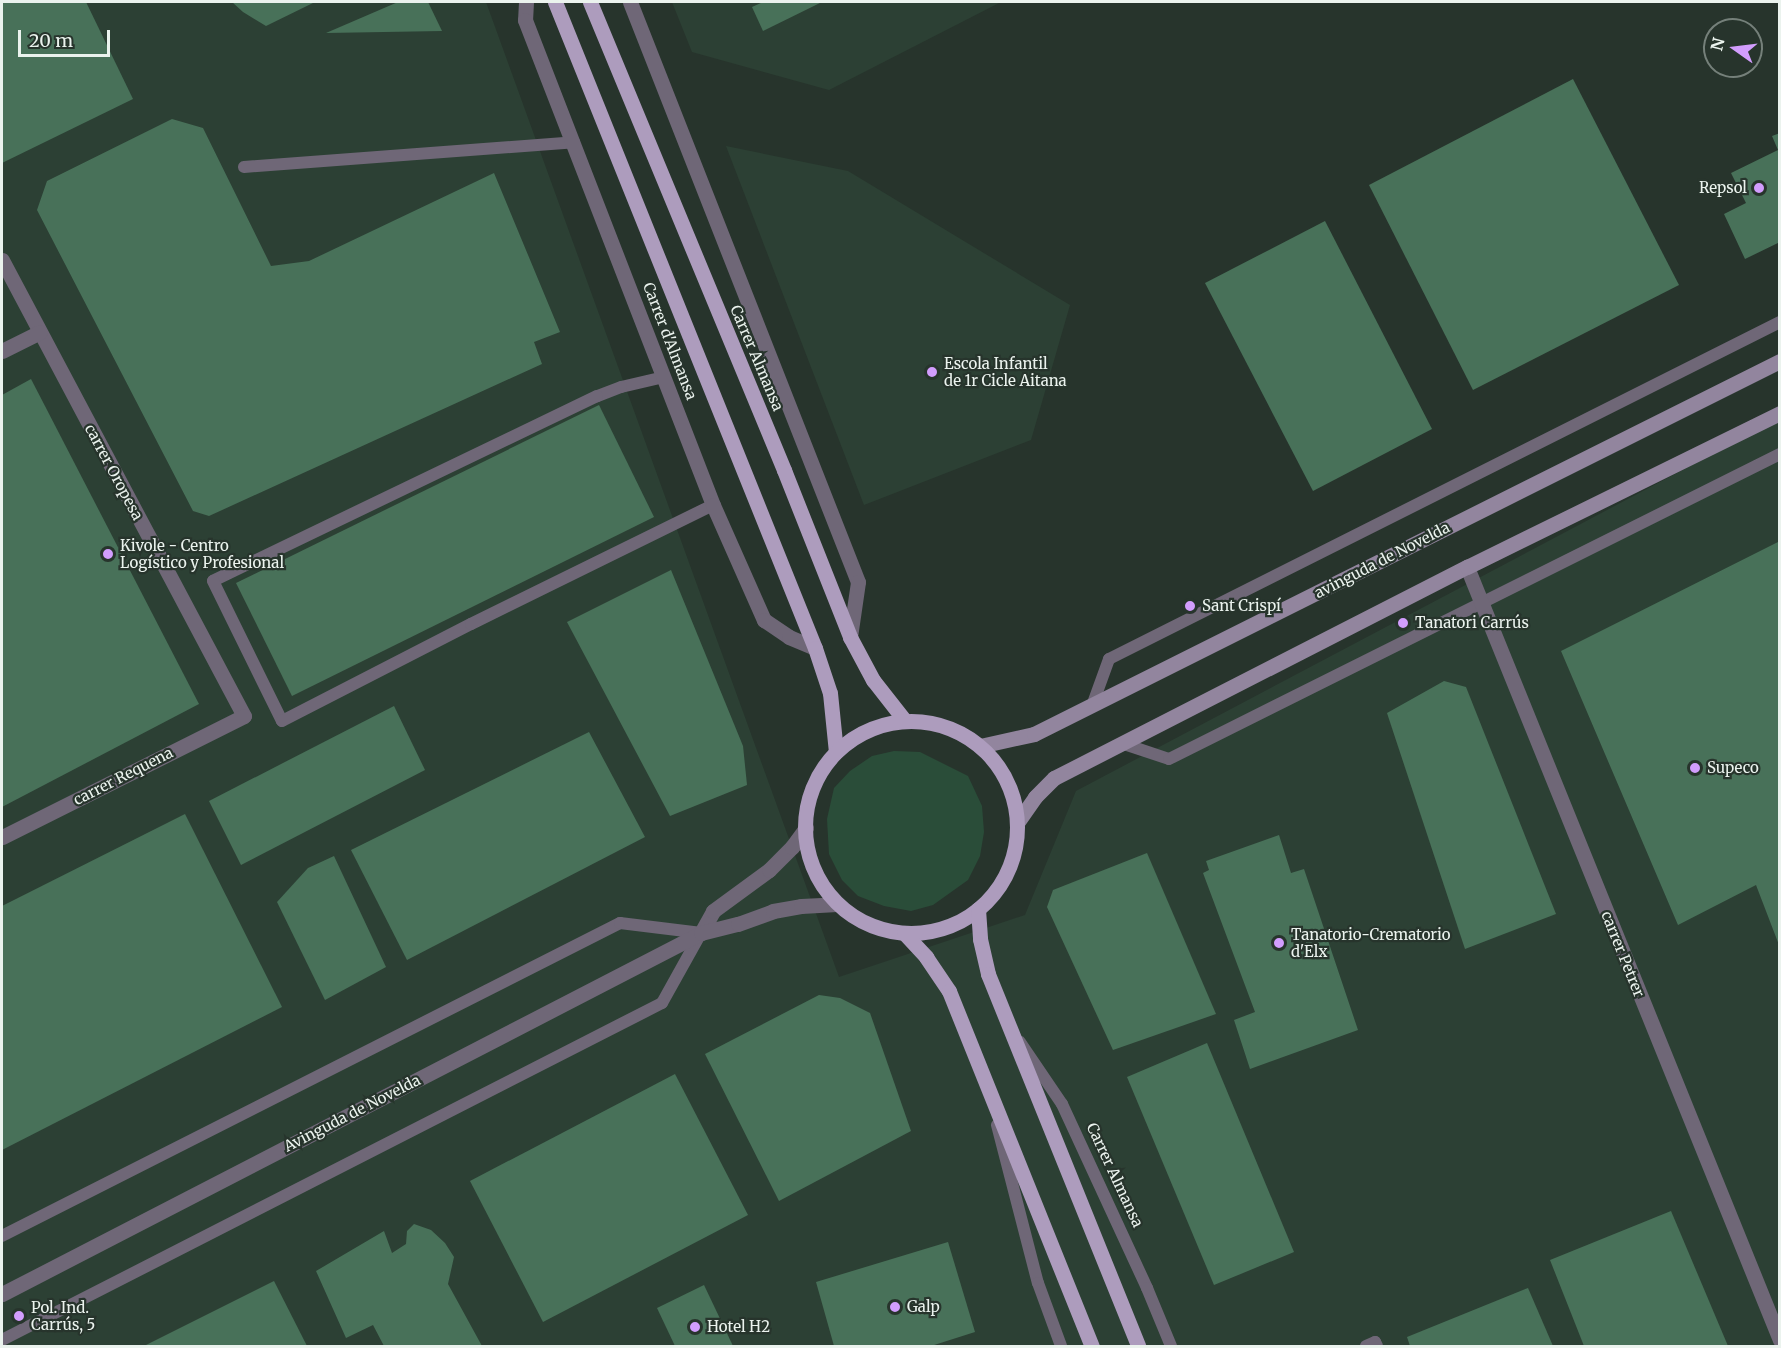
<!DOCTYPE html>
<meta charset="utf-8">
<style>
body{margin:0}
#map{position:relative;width:1781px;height:1348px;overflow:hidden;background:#27342c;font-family:Merriweather,serif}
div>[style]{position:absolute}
.built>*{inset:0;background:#2c4034}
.green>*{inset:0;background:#2a4d39}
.building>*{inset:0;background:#487159}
.service>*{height:12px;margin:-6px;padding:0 6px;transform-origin:6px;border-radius:6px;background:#6f6777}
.minor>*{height:15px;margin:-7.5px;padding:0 7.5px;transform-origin:7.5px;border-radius:7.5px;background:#6f6777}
.secondary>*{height:15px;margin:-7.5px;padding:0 7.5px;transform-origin:7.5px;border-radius:7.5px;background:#92859e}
.primary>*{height:15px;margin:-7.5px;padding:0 7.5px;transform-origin:7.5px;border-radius:7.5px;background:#ad9cbd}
.primary>.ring{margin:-7.5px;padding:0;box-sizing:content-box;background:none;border:15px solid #ad9cbd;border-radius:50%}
.dots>*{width:16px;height:16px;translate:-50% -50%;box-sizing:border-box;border:3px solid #27342c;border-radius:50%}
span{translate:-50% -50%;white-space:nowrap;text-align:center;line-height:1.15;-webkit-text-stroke:4.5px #27342c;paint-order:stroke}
.poi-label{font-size:15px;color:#ebf3ee}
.right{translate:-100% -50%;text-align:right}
.left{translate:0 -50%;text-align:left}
.street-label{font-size:15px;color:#ebf3ee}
.frame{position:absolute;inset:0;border:3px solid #ebf3ee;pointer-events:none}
.north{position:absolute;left:1703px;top:18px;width:60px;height:60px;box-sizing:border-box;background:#27342c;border:2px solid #75807a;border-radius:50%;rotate:284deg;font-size:16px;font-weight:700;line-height:24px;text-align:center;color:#ebf3ee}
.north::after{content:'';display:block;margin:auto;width:21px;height:27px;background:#d29dfd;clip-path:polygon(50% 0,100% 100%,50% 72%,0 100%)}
.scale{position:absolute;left:18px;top:30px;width:92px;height:27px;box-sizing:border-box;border:3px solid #ebf3ee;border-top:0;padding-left:8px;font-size:18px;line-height:21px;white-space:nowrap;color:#ebf3ee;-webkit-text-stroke:4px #27342c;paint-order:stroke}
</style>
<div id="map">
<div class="built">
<i style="clip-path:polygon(2px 2px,486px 2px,839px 977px,1025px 915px,1076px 791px,1779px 419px,1779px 1346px,2px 1346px)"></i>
<i style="clip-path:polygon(672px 2px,1001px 2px,829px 90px,692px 52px)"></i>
<i style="clip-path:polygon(726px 146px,848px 171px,1070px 305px,1031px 440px,864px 505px)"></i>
</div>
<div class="green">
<i style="clip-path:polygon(894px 751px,920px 752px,968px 776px,982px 806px,984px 832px,980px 856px,968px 880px,933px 905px,911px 911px,884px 906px,858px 896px,842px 880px,829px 854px,827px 819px,834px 788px,850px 771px,872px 756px)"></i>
</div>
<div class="building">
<i style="clip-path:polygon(2px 2px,86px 2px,133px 99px,2px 163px)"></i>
<i style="clip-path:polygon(232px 2px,315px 2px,266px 26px,243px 12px)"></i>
<i style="clip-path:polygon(398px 2px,428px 2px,442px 31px,326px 33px)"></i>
<i style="clip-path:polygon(763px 2px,822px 2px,763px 31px,752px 7px)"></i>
<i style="clip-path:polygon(1573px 79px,1679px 285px,1473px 390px,1369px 185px)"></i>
<i style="clip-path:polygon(172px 119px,203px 128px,271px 266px,309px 261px,494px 173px,560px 332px,534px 342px,542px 364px,209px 516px,193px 511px,37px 210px,47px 181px)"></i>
<i style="clip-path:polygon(1780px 133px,1780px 242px,1745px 259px,1724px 214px,1746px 203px,1731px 173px,1778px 150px,1772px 136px)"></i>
<i style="clip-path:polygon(1325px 221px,1432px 429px,1313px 491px,1205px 283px)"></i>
<i style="clip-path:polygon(31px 379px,199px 704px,2px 807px,2px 395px)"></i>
<i style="clip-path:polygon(599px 405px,654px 517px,292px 696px,236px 583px)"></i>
<i style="clip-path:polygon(1780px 541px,1780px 945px,1779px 945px,1756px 885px,1678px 925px,1561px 651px)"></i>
<i style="clip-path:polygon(671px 570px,743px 746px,747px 785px,670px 816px,567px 622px)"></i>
<i style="clip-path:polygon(1444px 681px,1466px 687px,1556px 914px,1465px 949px,1387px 713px)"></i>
<i style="clip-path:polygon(394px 706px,425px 770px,241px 865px,209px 801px)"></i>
<i style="clip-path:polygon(589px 732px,645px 837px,407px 960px,351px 850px)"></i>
<i style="clip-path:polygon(185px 814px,282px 1007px,2px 1150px,2px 906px)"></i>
<i style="clip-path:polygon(1279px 835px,1291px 873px,1304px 869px,1358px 1030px,1250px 1069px,1234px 1020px,1255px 1012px,1203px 873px,1209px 870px,1206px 861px)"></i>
<i style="clip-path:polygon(1147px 853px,1216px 1014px,1113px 1050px,1047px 907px,1053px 890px)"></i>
<i style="clip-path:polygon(334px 856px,386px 967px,325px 1000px,277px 902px,308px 868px)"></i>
<i style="clip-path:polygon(819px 995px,840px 998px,870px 1013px,911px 1131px,779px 1201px,705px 1054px)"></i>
<i style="clip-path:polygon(1207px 1043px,1294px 1252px,1214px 1285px,1127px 1077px)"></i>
<i style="clip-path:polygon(675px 1074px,748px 1215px,543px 1322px,470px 1181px)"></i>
<i style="clip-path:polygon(1671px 1211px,1728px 1346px,1584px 1346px,1550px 1260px)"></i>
<i style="clip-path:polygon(414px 1224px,431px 1230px,445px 1243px,454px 1257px,448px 1284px,482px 1346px,384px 1346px,373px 1325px,346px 1338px,316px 1271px,384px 1231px,392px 1253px,406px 1244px,407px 1231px)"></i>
<i style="clip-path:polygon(948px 1242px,975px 1332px,931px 1346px,834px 1346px,816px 1282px)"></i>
<i style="clip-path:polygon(274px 1281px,307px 1346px,144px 1346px)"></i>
<i style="clip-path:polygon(704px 1285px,733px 1346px,675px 1346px,657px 1308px)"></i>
<i style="clip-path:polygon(1528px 1288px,1553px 1346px,1410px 1346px,1407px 1337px)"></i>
</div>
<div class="service">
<i style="left:244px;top:167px;width:331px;rotate:-4.3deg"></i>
<i style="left:664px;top:377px;width:44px;rotate:166.9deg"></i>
<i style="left:621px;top:387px;width:26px;rotate:159deg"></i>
<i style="left:597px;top:396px;width:426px;rotate:154.3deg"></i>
<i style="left:213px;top:581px;width:156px;rotate:63.8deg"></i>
<i style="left:282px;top:721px;width:212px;rotate:-27.2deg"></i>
<i style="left:471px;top:624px;width:270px;rotate:-26.2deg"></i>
<i style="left:1092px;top:706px;width:50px;rotate:-70.1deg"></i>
<i style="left:1109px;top:659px;width:751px;rotate:-26.67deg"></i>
<i style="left:1124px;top:744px;width:47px;rotate:18.4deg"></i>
<i style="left:1169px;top:759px;width:683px;rotate:-26.53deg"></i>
<i style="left:1020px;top:1042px;width:75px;rotate:55.9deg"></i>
<i style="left:1062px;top:1104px;width:203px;rotate:65.2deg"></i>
<i style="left:1147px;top:1288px;width:63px;rotate:67.5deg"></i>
<i style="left:997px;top:1125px;width:163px;rotate:75.5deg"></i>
<i style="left:1038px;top:1283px;width:67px;rotate:69.9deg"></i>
<i style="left:2px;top:1236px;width:693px;rotate:-26.86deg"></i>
<i style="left:620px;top:923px;width:82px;rotate:7deg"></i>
<i style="left:701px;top:933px;width:80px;rotate:119.1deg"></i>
<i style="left:662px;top:1003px;width:741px;rotate:152.95deg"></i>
<i style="left:1366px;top:1346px;width:10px;rotate:-24deg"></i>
<i style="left:1375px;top:1342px;width:4px;rotate:63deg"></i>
</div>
<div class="minor">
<i style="left:526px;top:2px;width:18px;rotate:93deg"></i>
<i style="left:525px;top:20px;width:520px;rotate:68.81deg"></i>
<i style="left:713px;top:505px;width:126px;rotate:66.1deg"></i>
<i style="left:764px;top:620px;width:30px;rotate:34deg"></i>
<i style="left:789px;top:637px;width:28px;rotate:23deg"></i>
<i style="left:630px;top:2px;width:623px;rotate:68.54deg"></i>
<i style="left:858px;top:582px;width:56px;rotate:98.3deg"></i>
<i style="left:2px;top:260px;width:516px;rotate:62.05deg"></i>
<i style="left:244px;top:716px;width:271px;rotate:153.4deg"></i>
<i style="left:2px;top:351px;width:42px;rotate:-26.6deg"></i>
<i style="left:1467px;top:567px;width:834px;rotate:67.96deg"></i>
<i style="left:701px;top:933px;width:25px;rotate:-61deg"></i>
<i style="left:713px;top:911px;width:69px;rotate:-36.2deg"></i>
<i style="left:769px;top:870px;width:33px;rotate:-45deg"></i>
<i style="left:792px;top:847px;width:24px;rotate:-54deg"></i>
<i style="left:2px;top:1294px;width:787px;rotate:-27.31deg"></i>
<i style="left:701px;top:933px;width:38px;rotate:-14deg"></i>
<i style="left:738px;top:924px;width:37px;rotate:-20deg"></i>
<i style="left:773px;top:911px;width:28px;rotate:-10deg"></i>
<i style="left:801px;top:906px;width:36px;rotate:-3deg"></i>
</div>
<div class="secondary">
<i style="left:980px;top:746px;width:55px;rotate:-12.5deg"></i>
<i style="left:1034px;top:734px;width:834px;rotate:-26.57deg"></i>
<i style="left:1017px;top:823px;width:32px;rotate:-55deg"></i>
<i style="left:1035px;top:797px;width:27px;rotate:-45deg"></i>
<i style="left:1054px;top:778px;width:464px;rotate:-27.1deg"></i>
<i style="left:1467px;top:567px;width:349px;rotate:-26.2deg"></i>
</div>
<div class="primary">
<i style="left:555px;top:2px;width:696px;rotate:68.08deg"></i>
<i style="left:815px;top:648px;width:47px;rotate:71.6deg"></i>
<i style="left:830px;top:693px;width:59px;rotate:84.2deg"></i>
<i style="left:590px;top:2px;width:507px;rotate:67.48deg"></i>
<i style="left:784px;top:470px;width:180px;rotate:68.4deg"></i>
<i style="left:850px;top:637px;width:49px;rotate:61.9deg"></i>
<i style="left:873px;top:680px;width:52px;rotate:52deg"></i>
<i class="ring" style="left:805px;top:721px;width:197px;height:197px"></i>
<i style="left:978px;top:909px;width:30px;rotate:86deg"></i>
<i style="left:980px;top:939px;width:36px;rotate:77deg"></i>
<i style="left:988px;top:974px;width:401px;rotate:68deg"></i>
<i style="left:904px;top:933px;width:33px;rotate:47deg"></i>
<i style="left:926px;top:957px;width:41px;rotate:55.9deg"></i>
<i style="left:949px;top:991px;width:383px;rotate:68.1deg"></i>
</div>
<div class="dots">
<i style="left:1759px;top:188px;background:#d29dfd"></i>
<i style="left:932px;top:372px;background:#d29dfd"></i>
<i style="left:108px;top:554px;background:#d29dfd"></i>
<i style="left:1190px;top:606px;background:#d29dfd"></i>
<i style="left:1403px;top:623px;background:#d29dfd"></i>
<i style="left:1695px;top:768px;background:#d29dfd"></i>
<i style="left:1279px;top:943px;background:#d29dfd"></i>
<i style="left:895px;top:1307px;background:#d29dfd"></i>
<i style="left:19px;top:1316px;background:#d29dfd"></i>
<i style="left:695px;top:1327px;background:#d29dfd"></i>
</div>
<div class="poi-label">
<span class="right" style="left:1747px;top:188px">Repsol</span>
<span class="left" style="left:944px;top:372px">Escola Infantil<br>de 1r Cicle Aitana</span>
<span class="left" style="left:120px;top:554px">Kivole - Centro<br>Logístico y Profesional</span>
<span class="left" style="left:1202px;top:606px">Sant Crispí</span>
<span class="left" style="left:1415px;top:623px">Tanatori Carrús</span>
<span class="left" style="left:1707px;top:768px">Supeco</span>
<span class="left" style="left:1291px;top:943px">Tanatorio-Crematorio<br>d'Elx</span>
<span class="left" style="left:31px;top:1316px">Pol. Ind.<br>Carrús, 5</span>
<span class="left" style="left:907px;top:1307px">Galp</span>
<span class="left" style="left:707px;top:1327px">Hotel H2</span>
</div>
<div class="street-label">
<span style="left:670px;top:341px;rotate:69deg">Carrer d'Almansa</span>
<span style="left:757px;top:358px;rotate:67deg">Carrer Almansa</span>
<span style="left:114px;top:472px;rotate:62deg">carrer Oropesa</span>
<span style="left:1382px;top:560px;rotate:-27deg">avinguda de Novelda</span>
<span style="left:123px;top:776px;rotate:-27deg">carrer Requena</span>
<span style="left:1623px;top:954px;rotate:68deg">carrer Petrer</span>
<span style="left:352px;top:1113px;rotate:-27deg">Avinguda de Novelda</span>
<span style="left:1115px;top:1175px;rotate:65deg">Carrer Almansa</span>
</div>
<div class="frame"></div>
<div class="north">N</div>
<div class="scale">20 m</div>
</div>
